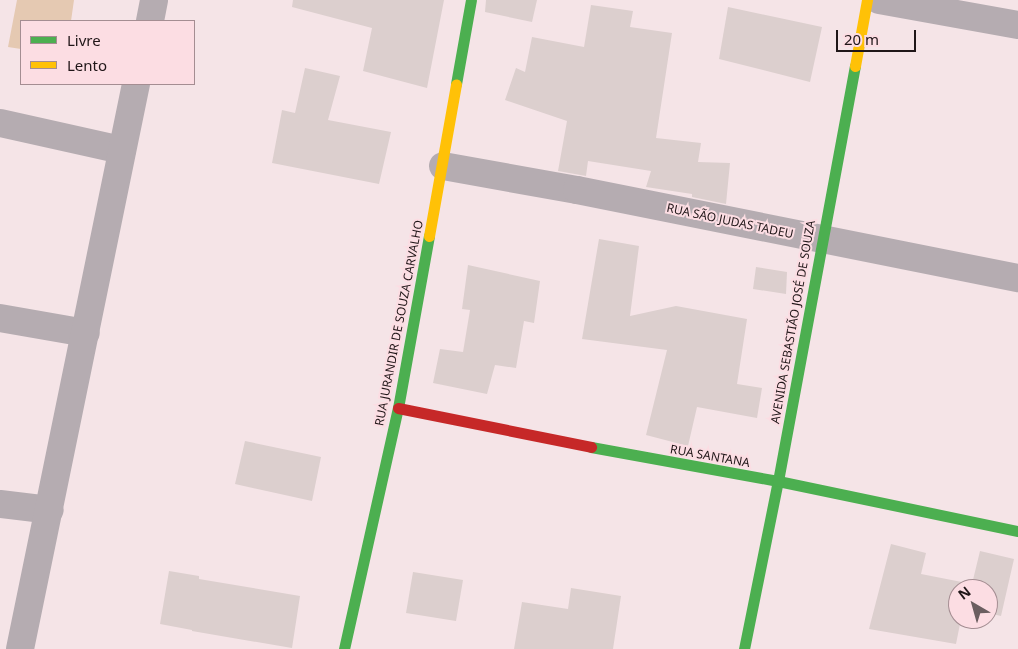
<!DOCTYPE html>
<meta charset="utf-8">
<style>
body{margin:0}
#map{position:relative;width:1018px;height:649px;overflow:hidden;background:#f5e4e7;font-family:"Noto Sans",sans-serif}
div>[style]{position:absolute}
.green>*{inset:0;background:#e5c9b2}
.building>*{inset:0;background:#dccfce}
.street>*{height:28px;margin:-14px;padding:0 14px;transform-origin:14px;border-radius:14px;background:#b5acb1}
.fast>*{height:11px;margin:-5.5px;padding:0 5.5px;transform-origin:5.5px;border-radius:5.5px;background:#4caf50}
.slow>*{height:11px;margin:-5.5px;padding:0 5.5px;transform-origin:5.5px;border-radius:5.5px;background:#ffc107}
.jam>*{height:11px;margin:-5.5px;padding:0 5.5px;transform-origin:5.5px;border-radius:5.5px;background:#c62828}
span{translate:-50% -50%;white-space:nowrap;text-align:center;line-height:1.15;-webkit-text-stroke:4px #fcdde3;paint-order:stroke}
.street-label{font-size:12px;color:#201618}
.legend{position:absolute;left:20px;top:20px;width:175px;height:65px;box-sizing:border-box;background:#fcdde3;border:1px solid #a48d92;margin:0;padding:6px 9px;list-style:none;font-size:15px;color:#201618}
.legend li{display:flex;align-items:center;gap:10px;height:25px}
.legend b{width:25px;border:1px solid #a48d92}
.north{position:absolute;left:948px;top:579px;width:50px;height:50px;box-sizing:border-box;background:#fcdde3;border:1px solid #a48d92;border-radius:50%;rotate:322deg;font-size:14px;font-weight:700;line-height:20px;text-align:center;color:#201618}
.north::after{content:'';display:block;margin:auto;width:18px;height:22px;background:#6b5e60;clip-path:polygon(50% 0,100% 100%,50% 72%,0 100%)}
.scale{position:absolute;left:836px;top:30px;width:80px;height:22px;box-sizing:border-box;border:2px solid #201618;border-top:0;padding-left:6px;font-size:15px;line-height:18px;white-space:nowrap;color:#201618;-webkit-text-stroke:4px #fcdde3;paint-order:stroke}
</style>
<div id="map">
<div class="green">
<i style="clip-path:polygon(17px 0,74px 0,71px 21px,21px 21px,21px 49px,8px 47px)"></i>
</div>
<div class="building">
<i style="clip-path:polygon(293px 0,444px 0,427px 88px,363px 71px,372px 28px,292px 7px)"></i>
<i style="clip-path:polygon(486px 0,537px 0,532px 22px,485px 12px)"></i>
<i style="clip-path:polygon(591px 5px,633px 11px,630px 27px,672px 33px,656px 138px,701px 143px,698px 162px,730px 163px,726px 204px,692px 197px,692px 194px,646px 187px,651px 171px,588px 161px,586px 176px,558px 171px,567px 121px,505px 100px,516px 68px,525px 72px,532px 37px,584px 47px)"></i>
<i style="clip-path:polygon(728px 7px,822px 27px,810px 82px,719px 59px)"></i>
<i style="clip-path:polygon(305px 68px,340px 76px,328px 120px,391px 132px,379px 184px,272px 163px,282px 110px,295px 113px)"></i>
<i style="clip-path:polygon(599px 239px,639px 246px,630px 316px,676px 306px,747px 319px,737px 384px,762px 388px,757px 418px,697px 407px,688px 446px,646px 435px,667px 350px,582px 339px)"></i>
<i style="clip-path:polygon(468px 265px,540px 281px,534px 323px,524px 321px,516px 368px,495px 365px,487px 394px,433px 383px,440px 349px,463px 352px,470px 310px,462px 309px)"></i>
<i style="clip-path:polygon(756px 267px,787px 272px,786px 294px,753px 289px)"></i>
<i style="clip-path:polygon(245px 441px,321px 457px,312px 501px,235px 484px)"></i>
<i style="clip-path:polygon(891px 544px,926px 553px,921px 574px,972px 584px,980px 551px,1014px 559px,1001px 616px,988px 613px,988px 589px,958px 589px,958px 619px,961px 619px,956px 644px,869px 629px)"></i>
<i style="clip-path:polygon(169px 571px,199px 576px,199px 579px,300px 596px,292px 648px,192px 631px,192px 630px,160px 624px)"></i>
<i style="clip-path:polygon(413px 572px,463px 580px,456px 621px,406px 613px)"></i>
<i style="clip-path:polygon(571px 588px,621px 596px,613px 649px,514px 649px,522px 602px,568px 609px)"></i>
</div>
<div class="street">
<i style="left:879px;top:0;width:141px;rotate:10.2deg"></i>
<i style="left:150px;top:21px;width:21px;rotate:-79deg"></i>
<i style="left:0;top:123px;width:125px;rotate:12.5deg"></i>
<i style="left:443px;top:166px;width:136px;rotate:10.2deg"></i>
<i style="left:577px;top:190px;width:450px;rotate:11.3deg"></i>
<i style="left:0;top:318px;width:87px;rotate:9.9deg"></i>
<i style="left:0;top:504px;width:50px;rotate:6.8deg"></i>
<i style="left:20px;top:649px;width:577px;rotate:-78.4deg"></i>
</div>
<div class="fast">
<i style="left:456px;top:84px;width:85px;rotate:-79.9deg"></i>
<i style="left:591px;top:447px;width:190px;rotate:10.3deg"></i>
<i style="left:778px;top:481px;width:245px;rotate:11.8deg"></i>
<i style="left:344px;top:649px;width:247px;rotate:-77.4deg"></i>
<i style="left:398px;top:408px;width:175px;rotate:-79.8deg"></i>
<i style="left:744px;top:649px;width:171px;rotate:-78.6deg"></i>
<i style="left:778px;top:481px;width:422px;rotate:-79.5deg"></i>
</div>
<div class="slow">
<i style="left:855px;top:66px;width:67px;rotate:-79.7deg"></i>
<i style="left:429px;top:236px;width:154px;rotate:-79.9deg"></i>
</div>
<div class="jam">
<i style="left:398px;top:408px;width:197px;rotate:11.4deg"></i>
</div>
<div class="street-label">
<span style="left:730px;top:221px;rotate:12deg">RUA SÃO JUDAS TADEU</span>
<span style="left:793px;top:322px;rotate:-80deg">AVENIDA SEBASTIÃO JOSÉ DE SOUZA</span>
<span style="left:399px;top:323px;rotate:-79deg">RUA JURANDIR DE SOUZA CARVALHO</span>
<span style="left:710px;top:456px;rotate:10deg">RUA SANTANA</span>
</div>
<ul class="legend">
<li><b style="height:6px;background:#4caf50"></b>Livre</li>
<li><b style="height:6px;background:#ffc107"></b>Lento</li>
</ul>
<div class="north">N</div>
<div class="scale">20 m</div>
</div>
